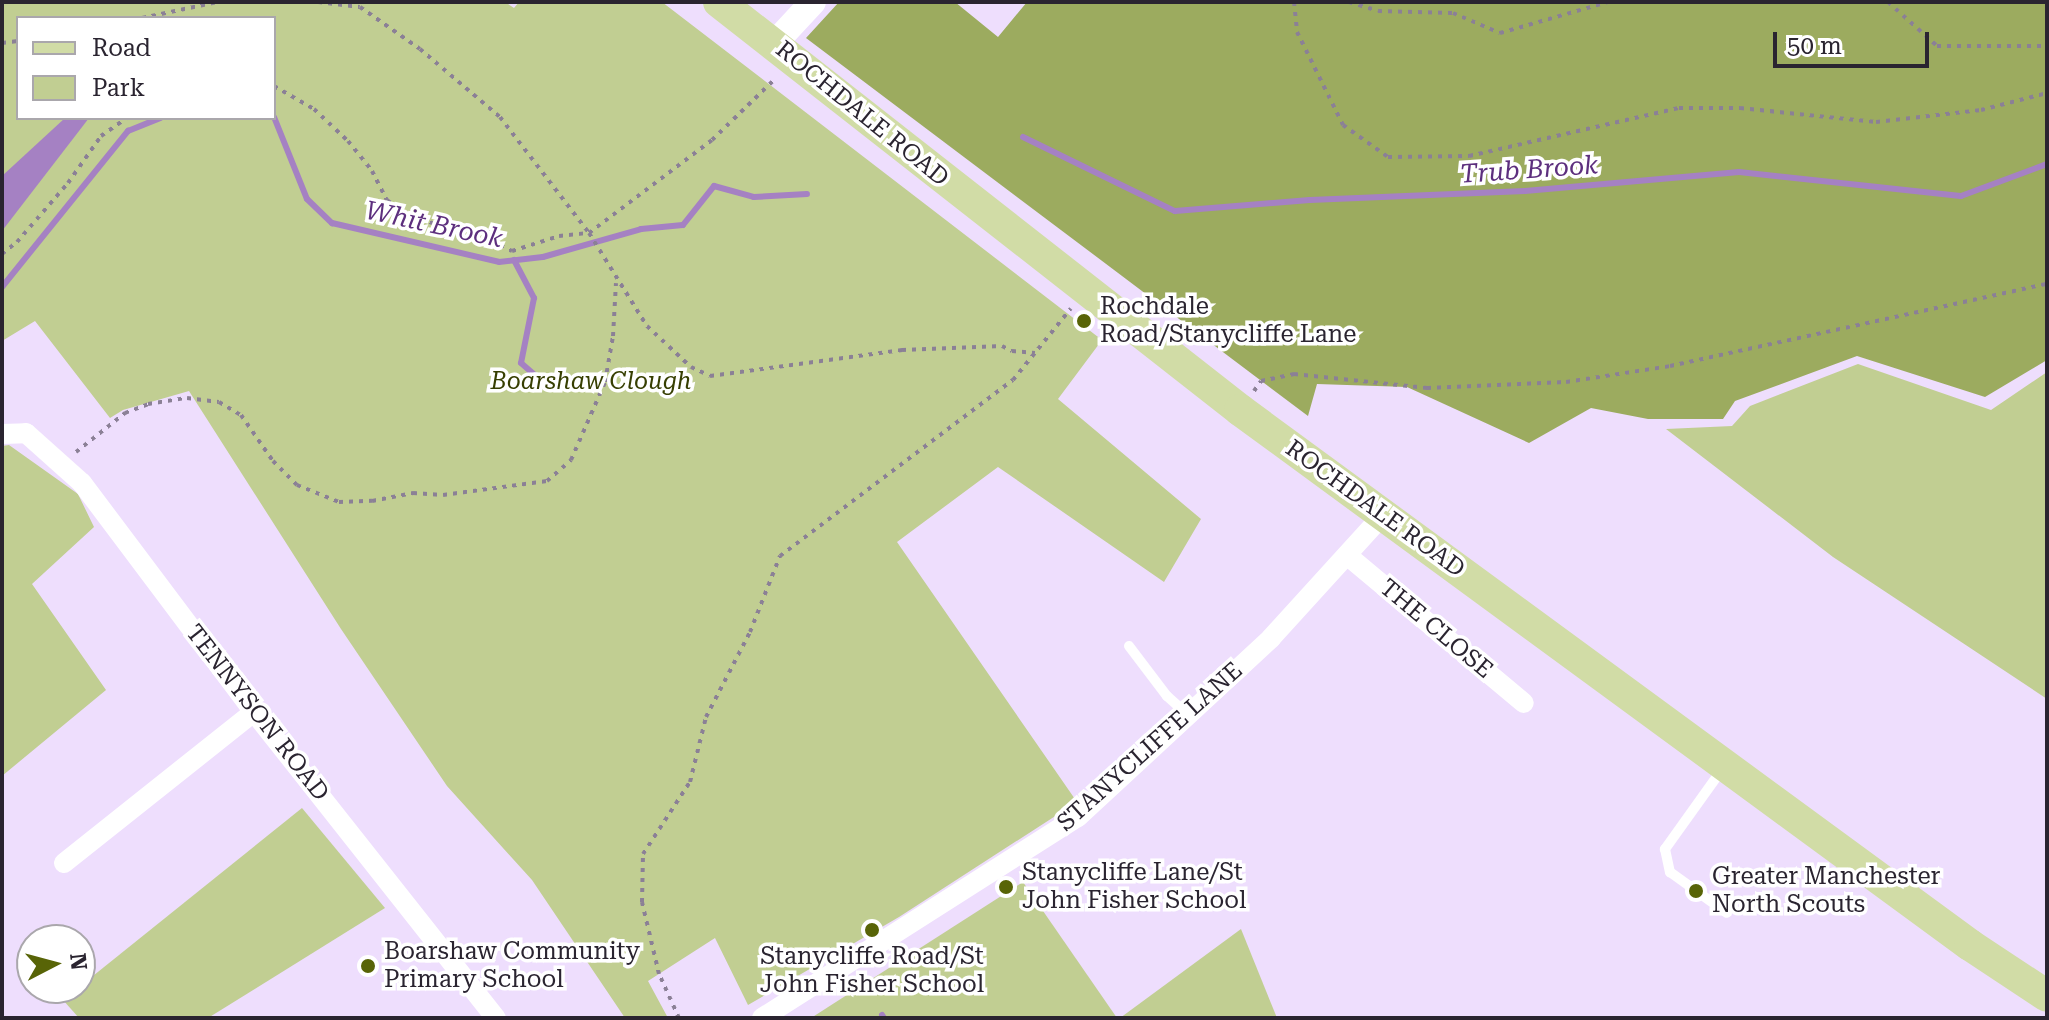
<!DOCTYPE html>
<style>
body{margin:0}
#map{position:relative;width:2049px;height:1020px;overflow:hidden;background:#eedefd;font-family:"Roboto Serif",serif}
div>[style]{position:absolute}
.green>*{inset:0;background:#c1ce92}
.forest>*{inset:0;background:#9cab5f}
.water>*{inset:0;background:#a581c3}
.stream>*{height:6px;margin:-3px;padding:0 3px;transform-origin:3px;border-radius:3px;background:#a581c3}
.path>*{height:4px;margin-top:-2px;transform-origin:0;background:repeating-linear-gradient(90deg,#8b8096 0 4px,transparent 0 10px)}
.service>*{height:10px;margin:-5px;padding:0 5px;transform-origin:5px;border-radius:5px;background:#fff}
.minor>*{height:20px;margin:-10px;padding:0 10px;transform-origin:10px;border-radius:10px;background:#fff}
.tertiary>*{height:26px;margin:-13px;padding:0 13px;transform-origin:13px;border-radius:13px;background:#fff}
.primary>*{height:32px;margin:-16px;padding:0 16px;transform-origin:16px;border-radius:16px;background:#d1dca6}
.dots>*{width:22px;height:22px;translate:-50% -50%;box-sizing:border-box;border:4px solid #fff;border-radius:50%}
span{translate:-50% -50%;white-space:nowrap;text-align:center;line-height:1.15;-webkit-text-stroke:7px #fff;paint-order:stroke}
.street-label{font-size:24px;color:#2a2430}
.poi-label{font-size:24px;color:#2a2430}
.left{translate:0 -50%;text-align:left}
.park-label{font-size:24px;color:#373f02;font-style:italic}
.water-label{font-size:26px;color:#5d2f7e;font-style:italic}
.frame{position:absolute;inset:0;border:4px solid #2a2430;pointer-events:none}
.legend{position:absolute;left:16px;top:16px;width:260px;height:104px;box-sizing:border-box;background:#fff;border:2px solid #aaa7ac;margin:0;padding:10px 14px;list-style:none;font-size:24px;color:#2a2430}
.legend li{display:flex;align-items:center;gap:16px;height:40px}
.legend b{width:40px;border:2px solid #aaa7ac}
.north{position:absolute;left:16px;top:924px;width:80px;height:80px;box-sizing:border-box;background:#fff;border:2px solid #aaa7ac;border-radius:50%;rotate:84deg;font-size:22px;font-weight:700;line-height:32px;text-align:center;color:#2a2430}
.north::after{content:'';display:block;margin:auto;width:28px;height:36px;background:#586407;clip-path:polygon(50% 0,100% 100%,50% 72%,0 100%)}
.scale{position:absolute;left:1773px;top:32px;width:156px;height:36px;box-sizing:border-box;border:4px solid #2a2430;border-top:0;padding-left:10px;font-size:24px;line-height:28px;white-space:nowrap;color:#2a2430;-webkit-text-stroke:6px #fff;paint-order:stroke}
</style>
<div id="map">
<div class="green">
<i style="clip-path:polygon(evenodd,2px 2px,505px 2px,514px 8px,519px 2px,662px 2px,1102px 340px,1058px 399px,1201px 519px,1164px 582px,998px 467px,897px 542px,1077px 802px,899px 917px,748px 1005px,715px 938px,648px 981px,668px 1018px,625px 1018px,532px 880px,447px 786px,341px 629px,189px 391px,123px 410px,110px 418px,35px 321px,2px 341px,2px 2px,18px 18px,274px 18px,274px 118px,18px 118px,18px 18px)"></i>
<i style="clip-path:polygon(1858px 364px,1991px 410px,2047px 372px,2047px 699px,1833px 557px,1666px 429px,1732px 426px,1750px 406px)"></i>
<i style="clip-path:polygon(9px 445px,78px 494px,94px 527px,32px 584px,106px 690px,2px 776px,2px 446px)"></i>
<i style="clip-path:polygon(302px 808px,385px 908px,208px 1018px,79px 1018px,63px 1000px)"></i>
<i style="clip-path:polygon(1023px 882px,1117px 1018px,811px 1018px)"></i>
<i style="clip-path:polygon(1241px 929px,1277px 1018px,1120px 1018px)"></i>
</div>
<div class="forest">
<i style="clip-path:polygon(839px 2px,955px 2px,998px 37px,1027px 2px,2047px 2px,2047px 360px,1985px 397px,1857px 356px,1735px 401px,1723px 419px,1648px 419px,1591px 408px,1529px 443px,1407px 387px,1317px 384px,1308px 416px,806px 38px)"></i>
</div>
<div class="water">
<i style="clip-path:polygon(65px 118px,89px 118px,2px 231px,2px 176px)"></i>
</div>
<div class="stream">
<i style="left:274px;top:117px;width:88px;rotate:68.1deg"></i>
<i style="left:307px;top:199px;width:35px;rotate:44deg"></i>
<i style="left:332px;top:223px;width:171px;rotate:13.1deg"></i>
<i style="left:499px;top:262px;width:44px;rotate:-6.5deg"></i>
<i style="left:543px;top:257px;width:102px;rotate:-15.9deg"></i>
<i style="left:641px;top:229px;width:42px;rotate:-5.4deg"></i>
<i style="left:683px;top:225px;width:50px;rotate:-51.5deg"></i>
<i style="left:714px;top:186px;width:41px;rotate:15.4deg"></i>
<i style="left:754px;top:197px;width:53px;rotate:-3.2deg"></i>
<i style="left:1023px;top:137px;width:169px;rotate:26deg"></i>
<i style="left:1175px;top:211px;width:135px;rotate:-4.7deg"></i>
<i style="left:1310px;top:200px;width:215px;rotate:-2.4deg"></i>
<i style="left:1525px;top:191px;width:215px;rotate:-5.1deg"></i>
<i style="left:1739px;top:172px;width:223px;rotate:6.2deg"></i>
<i style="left:1961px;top:196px;width:92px;rotate:-20.4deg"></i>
<i style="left:514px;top:260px;width:43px;rotate:62.2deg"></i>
<i style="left:534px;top:298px;width:66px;rotate:101.3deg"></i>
<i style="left:521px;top:363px;width:29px;rotate:41deg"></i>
<i style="left:2px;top:287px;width:201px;rotate:-51.1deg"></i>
<i style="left:128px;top:131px;width:35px;rotate:-22deg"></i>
<i style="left:882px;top:1015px;width:4px;rotate:56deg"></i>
</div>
<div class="path">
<i style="left:318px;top:2px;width:42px;rotate:6.8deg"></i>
<i style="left:360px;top:7px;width:73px;rotate:35deg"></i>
<i style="left:420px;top:49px;width:105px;rotate:40.4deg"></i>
<i style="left:500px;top:117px;width:146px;rotate:52.5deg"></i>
<i style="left:589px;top:233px;width:110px;rotate:58.1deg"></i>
<i style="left:647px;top:326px;width:60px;rotate:43deg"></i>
<i style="left:691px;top:367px;width:21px;rotate:25deg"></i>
<i style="left:710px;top:376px;width:194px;rotate:-7.7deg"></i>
<i style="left:902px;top:350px;width:100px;rotate:-2.3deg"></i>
<i style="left:1002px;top:346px;width:11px;rotate:27deg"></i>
<i style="left:1012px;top:351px;width:23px;rotate:5deg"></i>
<i style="left:1294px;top:2px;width:30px;rotate:84deg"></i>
<i style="left:1297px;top:32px;width:104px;rotate:63.7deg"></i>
<i style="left:1343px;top:125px;width:55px;rotate:35.4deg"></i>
<i style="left:1388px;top:157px;width:81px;rotate:-0.7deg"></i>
<i style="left:1469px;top:156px;width:215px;rotate:-12.9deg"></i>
<i style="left:1679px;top:108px;width:61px"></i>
<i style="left:1740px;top:108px;width:137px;rotate:5.9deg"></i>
<i style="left:1876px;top:122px;width:106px;rotate:-6.5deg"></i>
<i style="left:1981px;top:110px;width:68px;rotate:-14.4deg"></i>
<i style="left:1349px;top:2px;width:30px;rotate:17deg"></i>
<i style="left:1378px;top:11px;width:75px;rotate:1.5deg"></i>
<i style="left:1453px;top:13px;width:51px;rotate:23.1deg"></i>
<i style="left:1500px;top:33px;width:112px;rotate:-16deg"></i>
<i style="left:1888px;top:2px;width:66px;rotate:41.9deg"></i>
<i style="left:1937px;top:46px;width:110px"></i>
<i style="left:142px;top:18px;width:77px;rotate:-12deg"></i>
<i style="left:2px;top:43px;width:16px;rotate:-7deg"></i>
<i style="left:274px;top:86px;width:46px;rotate:29.9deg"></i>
<i style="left:314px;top:109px;width:47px;rotate:43.3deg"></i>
<i style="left:348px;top:141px;width:38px;rotate:51deg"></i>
<i style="left:372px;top:171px;width:33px;rotate:63deg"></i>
<i style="left:387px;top:200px;width:19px;rotate:36deg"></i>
<i style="left:402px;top:211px;width:48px;rotate:21.8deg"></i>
<i style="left:447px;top:229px;width:26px;rotate:9deg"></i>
<i style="left:473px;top:233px;width:43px;rotate:24.8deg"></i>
<i style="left:512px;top:251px;width:49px;rotate:-17.7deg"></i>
<i style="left:559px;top:236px;width:30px;rotate:-6deg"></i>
<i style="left:589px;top:233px;width:154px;rotate:-37.1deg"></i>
<i style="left:712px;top:140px;width:88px;rotate:-44.1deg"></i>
<i style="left:2px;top:254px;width:19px;rotate:-39deg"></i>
<i style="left:17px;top:242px;width:78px;rotate:-49.2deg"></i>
<i style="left:68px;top:183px;width:57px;rotate:-54.9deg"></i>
<i style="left:101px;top:136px;width:32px;rotate:-35deg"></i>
<i style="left:1254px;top:391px;width:12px;rotate:-55deg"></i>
<i style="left:1261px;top:381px;width:34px;rotate:-12deg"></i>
<i style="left:1294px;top:374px;width:134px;rotate:6deg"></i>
<i style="left:1427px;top:388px;width:139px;rotate:-2.5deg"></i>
<i style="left:1566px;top:382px;width:105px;rotate:-8.7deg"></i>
<i style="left:1670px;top:366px;width:386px;rotate:-12.3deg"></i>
<i style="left:76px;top:452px;width:63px;rotate:-38.5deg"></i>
<i style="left:125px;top:413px;width:25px;rotate:-21deg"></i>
<i style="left:148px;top:404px;width:39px;rotate:-9deg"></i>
<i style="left:187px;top:398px;width:32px;rotate:7deg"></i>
<i style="left:219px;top:402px;width:26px;rotate:31deg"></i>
<i style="left:241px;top:415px;width:56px;rotate:55.2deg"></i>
<i style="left:273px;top:461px;width:34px;rotate:45deg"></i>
<i style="left:297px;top:485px;width:45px;rotate:22deg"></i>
<i style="left:339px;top:502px;width:33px;rotate:-2deg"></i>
<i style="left:372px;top:501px;width:42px;rotate:-11deg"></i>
<i style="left:413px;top:493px;width:30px;rotate:4deg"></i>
<i style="left:443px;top:495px;width:105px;rotate:-7.7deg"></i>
<i style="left:547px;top:481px;width:32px;rotate:-41deg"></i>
<i style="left:571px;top:460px;width:85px;rotate:-66.4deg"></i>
<i style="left:605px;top:382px;width:47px;rotate:-80.1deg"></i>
<i style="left:613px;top:336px;width:53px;rotate:-86.8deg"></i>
<i style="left:679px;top:1018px;width:48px;rotate:-114.4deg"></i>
<i style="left:659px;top:974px;width:74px;rotate:-103.3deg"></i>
<i style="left:642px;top:902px;width:48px;rotate:-88.8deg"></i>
<i style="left:643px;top:854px;width:86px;rotate:-56.9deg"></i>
<i style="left:690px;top:782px;width:67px;rotate:-76.2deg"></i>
<i style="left:706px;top:717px;width:96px;rotate:-62.6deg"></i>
<i style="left:750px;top:632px;width:82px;rotate:-68.5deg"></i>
<i style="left:780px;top:556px;width:292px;rotate:-37.1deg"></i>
<i style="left:1013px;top:380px;width:92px;rotate:-51.1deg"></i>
</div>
<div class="service">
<i style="left:1129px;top:646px;width:63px;rotate:52.8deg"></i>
<i style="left:1167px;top:696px;width:28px;rotate:42deg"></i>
<i style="left:1723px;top:768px;width:100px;rotate:125.6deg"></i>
<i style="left:1665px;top:849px;width:24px;rotate:78deg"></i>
<i style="left:1670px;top:872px;width:70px;rotate:35.7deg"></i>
</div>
<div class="minor">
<i style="left:2px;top:434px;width:24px;rotate:-2deg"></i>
<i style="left:26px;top:433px;width:75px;rotate:41.8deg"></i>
<i style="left:82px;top:483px;width:286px;rotate:53.1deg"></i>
<i style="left:254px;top:712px;width:390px;rotate:51.7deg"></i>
<i style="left:1348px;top:556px;width:229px;rotate:39.9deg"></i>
<i style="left:64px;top:863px;width:243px;rotate:-38.5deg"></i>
<i style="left:762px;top:1018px;width:375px;rotate:-32.5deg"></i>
<i style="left:1078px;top:817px;width:263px;rotate:-42.8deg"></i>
<i style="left:1271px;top:638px;width:168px;rotate:-47.7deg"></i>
</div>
<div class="tertiary">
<i style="left:774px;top:44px;width:57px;rotate:-47.1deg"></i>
</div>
<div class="primary">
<i style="left:719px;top:2px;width:662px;rotate:38.06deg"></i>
<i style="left:1240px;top:410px;width:905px;rotate:36.24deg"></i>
<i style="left:1970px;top:945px;width:92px;rotate:33.5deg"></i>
</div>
<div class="dots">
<i style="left:1084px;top:321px;background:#586407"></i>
<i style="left:1006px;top:887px;background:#586407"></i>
<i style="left:1696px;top:891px;background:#586407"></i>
<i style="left:872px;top:930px;background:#586407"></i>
<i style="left:368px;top:966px;background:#586407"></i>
</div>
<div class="street-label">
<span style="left:862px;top:114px;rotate:39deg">ROCHDALE ROAD</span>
<span style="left:1375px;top:509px;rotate:36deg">ROCHDALE ROAD</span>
<span style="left:1436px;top:629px;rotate:40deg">THE CLOSE</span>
<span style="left:257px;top:713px;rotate:52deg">TENNYSON ROAD</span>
<span style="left:1150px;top:747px;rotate:-42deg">STANYCLIFFE LANE</span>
</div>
<div class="poi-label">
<span class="left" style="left:1100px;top:321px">Rochdale<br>Road/Stanycliffe Lane</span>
<span class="left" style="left:1022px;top:887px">Stanycliffe Lane/St<br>John Fisher School</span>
<span class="left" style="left:1712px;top:891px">Greater Manchester<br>North Scouts</span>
<span class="left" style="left:384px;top:966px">Boarshaw Community<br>Primary School</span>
<span style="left:872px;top:971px">Stanycliffe Road/St<br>John Fisher School</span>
</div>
<div class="park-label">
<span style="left:591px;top:382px">Boarshaw Clough</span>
</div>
<div class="water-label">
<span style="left:1529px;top:170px;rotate:-4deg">Trub Brook</span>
<span style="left:434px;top:225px;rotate:12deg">Whit Brook</span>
</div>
<div class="frame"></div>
<ul class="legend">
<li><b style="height:10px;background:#d1dca6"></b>Road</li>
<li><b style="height:22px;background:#c1ce92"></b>Park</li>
</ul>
<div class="north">N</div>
<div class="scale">50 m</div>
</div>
